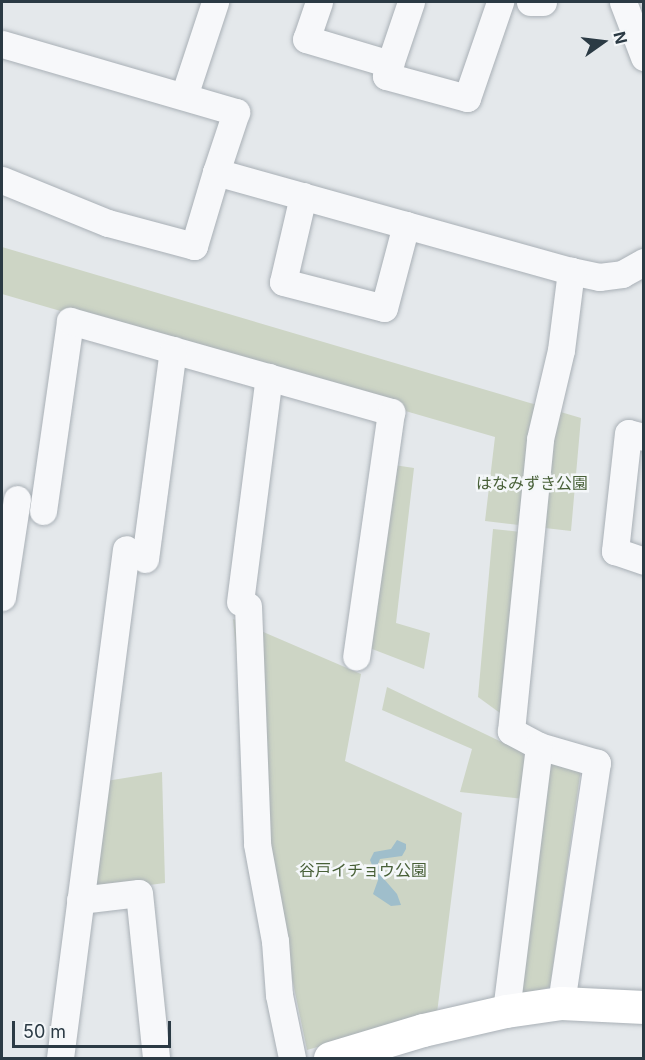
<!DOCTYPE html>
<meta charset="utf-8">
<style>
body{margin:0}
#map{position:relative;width:645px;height:1060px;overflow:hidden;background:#e4e8eb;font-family:Inter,"Noto Sans JP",sans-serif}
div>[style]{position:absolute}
.green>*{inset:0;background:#cdd5c5}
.water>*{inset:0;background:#9fbecb}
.roads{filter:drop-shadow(0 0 2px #a9b0b6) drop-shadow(0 0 2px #a9b0b6)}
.minor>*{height:27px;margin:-13.5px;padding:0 13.5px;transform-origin:13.5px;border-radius:13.5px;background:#f7f8fa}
.major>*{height:33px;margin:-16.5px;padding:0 16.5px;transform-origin:16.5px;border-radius:16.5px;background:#fff}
span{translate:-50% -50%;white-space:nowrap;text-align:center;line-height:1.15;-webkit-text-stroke:5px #f4f7f9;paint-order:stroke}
.park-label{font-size:16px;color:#486038}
.frame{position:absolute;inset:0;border:3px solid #2b3a44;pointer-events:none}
.north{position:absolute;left:573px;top:12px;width:60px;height:60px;-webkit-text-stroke:4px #f4f7f9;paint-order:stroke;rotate:76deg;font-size:16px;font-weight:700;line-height:24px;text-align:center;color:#2b3a44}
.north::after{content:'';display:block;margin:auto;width:21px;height:27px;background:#2b3a44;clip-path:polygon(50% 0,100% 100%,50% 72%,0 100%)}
.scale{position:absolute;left:12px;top:1021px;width:159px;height:27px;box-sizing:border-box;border:3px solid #2b3a44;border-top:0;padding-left:8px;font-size:18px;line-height:21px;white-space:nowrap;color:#2b3a44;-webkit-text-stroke:4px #f4f7f9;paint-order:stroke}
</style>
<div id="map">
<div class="green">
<i style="clip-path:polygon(2px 247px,581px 418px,571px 531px,485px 521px,495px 437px,2px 294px)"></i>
<i style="clip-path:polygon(394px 465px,414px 468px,396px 623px,430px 633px,424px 669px,367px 647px)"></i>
<i style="clip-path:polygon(493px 529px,521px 532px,500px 713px,478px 697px)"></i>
<i style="clip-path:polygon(233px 619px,361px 674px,345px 761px,462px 813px,437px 1013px,307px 1050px,248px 766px)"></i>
<i style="clip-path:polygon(387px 687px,531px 756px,524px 799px,460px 792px,472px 749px,382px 710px)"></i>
<i style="clip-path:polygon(551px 760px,581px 768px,550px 987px,517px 997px)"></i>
<i style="clip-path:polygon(162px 772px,165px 883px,87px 893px,100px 782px)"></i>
</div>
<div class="water">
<i style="clip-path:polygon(397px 840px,406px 844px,406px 849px,402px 856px,380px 859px,378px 864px,384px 879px,397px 894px,401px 905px,391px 906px,373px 894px,378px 880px,370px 860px,374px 852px,391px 849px)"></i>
</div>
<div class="roads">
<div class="minor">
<i style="left:319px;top:2px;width:39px;rotate:109deg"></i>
<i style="left:306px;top:39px;width:88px;rotate:16.6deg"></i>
<i style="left:411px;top:2px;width:78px;rotate:108.7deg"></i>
<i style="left:386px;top:76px;width:84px;rotate:15.2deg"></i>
<i style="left:467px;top:98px;width:102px;rotate:-71deg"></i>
<i style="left:530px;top:2px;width:13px"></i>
<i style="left:623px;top:2px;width:59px;rotate:69.1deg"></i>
<i style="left:2px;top:44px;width:244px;rotate:16.2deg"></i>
<i style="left:236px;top:112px;width:63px;rotate:108.4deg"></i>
<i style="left:216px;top:172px;width:369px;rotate:15.6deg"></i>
<i style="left:571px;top:271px;width:29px;rotate:12deg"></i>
<i style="left:599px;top:277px;width:23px;rotate:-7deg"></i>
<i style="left:622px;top:274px;width:25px;rotate:-29deg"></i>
<i style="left:184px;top:96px;width:99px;rotate:-71.7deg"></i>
<i style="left:2px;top:180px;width:114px;rotate:22.1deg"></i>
<i style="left:108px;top:223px;width:89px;rotate:15deg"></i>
<i style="left:194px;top:246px;width:77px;rotate:-73.4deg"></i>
<i style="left:303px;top:196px;width:88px;rotate:103.1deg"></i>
<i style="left:283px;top:282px;width:104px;rotate:14.4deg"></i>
<i style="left:384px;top:308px;width:86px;rotate:-75.2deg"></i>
<i style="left:644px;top:437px;width:16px;rotate:-166deg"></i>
<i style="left:628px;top:433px;width:119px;rotate:96.3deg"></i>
<i style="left:615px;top:551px;width:31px;rotate:19deg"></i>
<i style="left:43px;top:511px;width:192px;rotate:-81.9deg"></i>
<i style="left:70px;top:321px;width:334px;rotate:15.8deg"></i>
<i style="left:391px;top:412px;width:247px;rotate:98.1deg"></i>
<i style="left:145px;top:559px;width:211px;rotate:-82.4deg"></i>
<i style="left:2px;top:597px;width:99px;rotate:-81.3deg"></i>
<i style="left:240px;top:602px;width:227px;rotate:-82.7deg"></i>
<i style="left:248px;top:606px;width:238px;rotate:87.8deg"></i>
<i style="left:257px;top:844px;width:99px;rotate:79.5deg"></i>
<i style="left:275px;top:941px;width:54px;rotate:85.8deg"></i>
<i style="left:279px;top:995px;width:64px;rotate:78.3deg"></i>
<i style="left:80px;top:900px;width:59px;rotate:-6.8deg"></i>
<i style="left:139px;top:893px;width:166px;rotate:84.1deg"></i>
<i style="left:561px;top:1003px;width:243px;rotate:-81.5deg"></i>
<i style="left:597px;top:763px;width:60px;rotate:-163.7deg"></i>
<i style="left:539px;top:746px;width:32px;rotate:-152deg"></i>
<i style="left:511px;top:731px;width:293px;rotate:-84.3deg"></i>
<i style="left:540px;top:439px;width:91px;rotate:-76.7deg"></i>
<i style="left:561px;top:350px;width:80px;rotate:-82.8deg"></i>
<i style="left:506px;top:1011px;width:267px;rotate:-82.9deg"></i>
<i style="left:60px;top:1058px;width:513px;rotate:-82.61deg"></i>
</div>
<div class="major">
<i style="left:330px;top:1058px;width:97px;rotate:-16.8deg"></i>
<i style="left:423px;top:1030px;width:85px;rotate:-12.9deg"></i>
<i style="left:506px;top:1011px;width:56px;rotate:-8.3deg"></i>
<i style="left:561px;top:1003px;width:83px;rotate:2.8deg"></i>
</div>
</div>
<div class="park-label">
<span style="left:532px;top:483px">はなみずき公園</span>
<span style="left:363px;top:870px">谷戸イチョウ公園</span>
</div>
<div class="frame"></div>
<div class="north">N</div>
<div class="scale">50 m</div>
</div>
